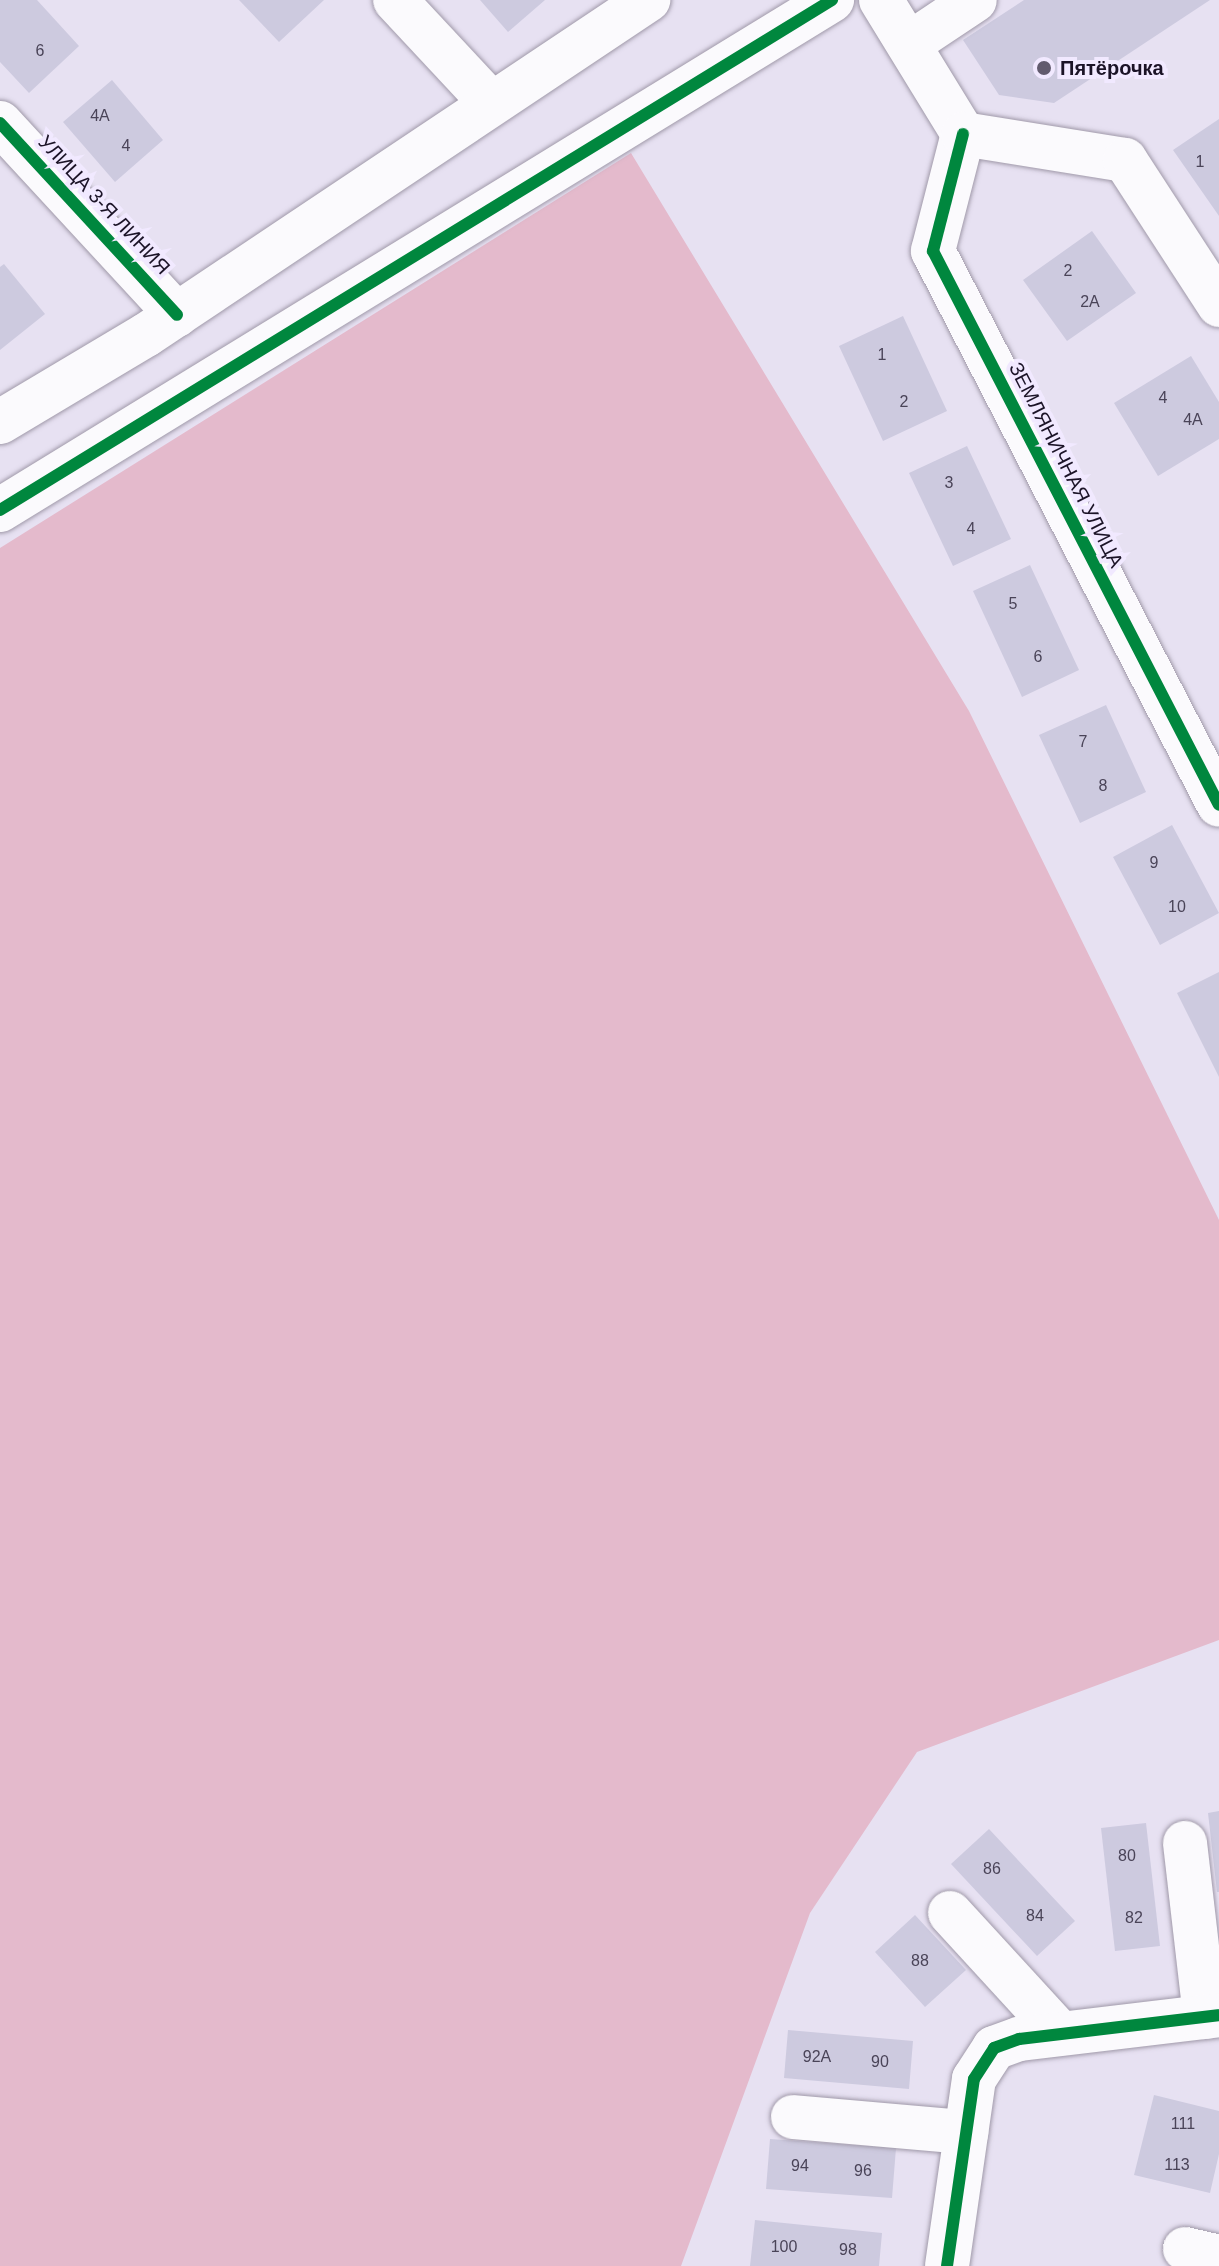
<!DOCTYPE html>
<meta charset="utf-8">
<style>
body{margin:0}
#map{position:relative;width:1219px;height:2266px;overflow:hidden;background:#e7e1f2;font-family:Arial,sans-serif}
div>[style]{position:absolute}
.green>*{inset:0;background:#e4bacc}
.building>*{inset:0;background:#cdcadf}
.roads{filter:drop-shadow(0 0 2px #a099a9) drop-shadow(0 0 2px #a099a9)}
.minor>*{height:44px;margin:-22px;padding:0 22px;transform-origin:22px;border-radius:22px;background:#fbfafd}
.cycleway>*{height:12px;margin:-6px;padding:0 6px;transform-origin:6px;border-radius:6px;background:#00873e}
.dots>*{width:22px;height:22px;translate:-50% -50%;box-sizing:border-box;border:4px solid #f1e9ff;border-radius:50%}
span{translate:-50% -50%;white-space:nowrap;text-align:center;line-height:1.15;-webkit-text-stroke:8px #f1e9ff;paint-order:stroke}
.number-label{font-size:16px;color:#4a4458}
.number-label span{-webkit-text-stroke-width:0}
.poi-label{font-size:20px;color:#1b1327;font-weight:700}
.left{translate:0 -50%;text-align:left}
.street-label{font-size:20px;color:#1b1327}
</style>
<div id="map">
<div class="green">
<i style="clip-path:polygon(631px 153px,969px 711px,1219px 1220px,1219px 1640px,917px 1752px,810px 1913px,681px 2266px,0 2266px,0 548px)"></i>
</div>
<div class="building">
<i style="clip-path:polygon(0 0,37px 0,79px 46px,29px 93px,0 62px)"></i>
<i style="clip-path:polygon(239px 0,324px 0,279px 42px)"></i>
<i style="clip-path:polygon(480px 0,545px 0,508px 32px)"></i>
<i style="clip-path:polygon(1024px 0,1210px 0,1054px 103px,999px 95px,963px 40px)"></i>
<i style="clip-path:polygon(112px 80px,163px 140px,115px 182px,63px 122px)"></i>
<i style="clip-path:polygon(1219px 119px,1219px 216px,1173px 150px)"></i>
<i style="clip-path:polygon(1092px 231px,1136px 293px,1067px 341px,1023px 280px)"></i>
<i style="clip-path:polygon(4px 264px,45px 314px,0 350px,0 267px)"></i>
<i style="clip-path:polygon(903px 316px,947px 411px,883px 441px,839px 346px)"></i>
<i style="clip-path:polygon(1191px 356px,1219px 402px,1219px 439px,1158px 476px,1114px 403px)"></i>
<i style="clip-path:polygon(967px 446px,1011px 539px,953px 566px,909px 473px)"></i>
<i style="clip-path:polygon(1030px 565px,1079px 670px,1022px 697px,973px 591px)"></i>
<i style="clip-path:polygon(1106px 705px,1146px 792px,1080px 823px,1039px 735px)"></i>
<i style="clip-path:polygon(1172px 825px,1219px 913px,1160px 945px,1113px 857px)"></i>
<i style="clip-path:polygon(1219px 972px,1219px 1077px,1177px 993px)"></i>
<i style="clip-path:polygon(1219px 1811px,1219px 1892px,1217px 1892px,1208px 1813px)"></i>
<i style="clip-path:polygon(1146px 1823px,1160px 1946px,1115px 1951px,1101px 1828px)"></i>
<i style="clip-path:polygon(989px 1829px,1075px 1921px,1037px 1956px,951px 1864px)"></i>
<i style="clip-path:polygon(915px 1915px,966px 1970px,925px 2007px,875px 1952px)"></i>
<i style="clip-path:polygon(788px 2030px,913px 2041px,909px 2089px,784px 2078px)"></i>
<i style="clip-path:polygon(1154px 2095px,1219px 2111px,1219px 2154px,1210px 2193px,1134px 2175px)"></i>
<i style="clip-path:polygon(770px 2139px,896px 2148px,892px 2198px,766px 2189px)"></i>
<i style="clip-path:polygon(755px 2220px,882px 2233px,879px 2266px,750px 2266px)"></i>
</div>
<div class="roads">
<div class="minor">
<i style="left:395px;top:0;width:141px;rotate:47deg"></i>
<i style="left:881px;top:0;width:157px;rotate:58.5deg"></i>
<i style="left:909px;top:44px;width:79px;rotate:-33.7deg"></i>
<i style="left:0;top:123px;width:261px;rotate:47.3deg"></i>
<i style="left:963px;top:134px;width:121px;rotate:104.4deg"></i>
<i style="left:933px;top:251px;width:623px;rotate:62.7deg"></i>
<i style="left:963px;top:134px;width:164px;rotate:9.1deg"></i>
<i style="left:1125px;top:160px;width:173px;rotate:57deg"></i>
<i style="left:0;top:422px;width:170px;rotate:-30.8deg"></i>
<i style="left:146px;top:335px;width:604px;rotate:-33.72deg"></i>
<i style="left:0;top:510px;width:976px;rotate:-31.51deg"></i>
<i style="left:1185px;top:1843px;width:175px;rotate:83.4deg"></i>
<i style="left:950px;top:1913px;width:163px;rotate:47.5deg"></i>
<i style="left:793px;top:2117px;width:174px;rotate:5deg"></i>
<i style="left:1185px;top:2249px;width:35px;rotate:13deg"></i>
<i style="left:947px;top:2266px;width:189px;rotate:-81.8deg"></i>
<i style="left:974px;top:2079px;width:37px;rotate:-57deg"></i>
<i style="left:994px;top:2048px;width:27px;rotate:-20deg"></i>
<i style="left:1019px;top:2039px;width:201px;rotate:-6.8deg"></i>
</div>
</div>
<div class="cycleway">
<i style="left:0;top:123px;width:261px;rotate:47.3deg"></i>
<i style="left:963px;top:134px;width:121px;rotate:104.4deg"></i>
<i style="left:933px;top:251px;width:623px;rotate:62.7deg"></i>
<i style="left:0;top:510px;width:976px;rotate:-31.51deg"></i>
<i style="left:947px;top:2266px;width:189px;rotate:-81.8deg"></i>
<i style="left:974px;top:2079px;width:37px;rotate:-57deg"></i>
<i style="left:994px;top:2048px;width:27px;rotate:-20deg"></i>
<i style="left:1019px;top:2039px;width:201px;rotate:-6.8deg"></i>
</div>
<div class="dots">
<i style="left:1044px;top:68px;background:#625b6e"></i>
</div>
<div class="number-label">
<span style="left:40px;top:51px">6</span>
<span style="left:100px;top:116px">4А</span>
<span style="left:126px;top:146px">4</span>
<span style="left:1200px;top:162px">1</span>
<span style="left:1068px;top:271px">2</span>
<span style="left:1090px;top:302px">2А</span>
<span style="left:882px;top:355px">1</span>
<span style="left:1163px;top:398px">4</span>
<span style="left:904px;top:402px">2</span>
<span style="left:1193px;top:420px">4А</span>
<span style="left:949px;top:483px">3</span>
<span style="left:971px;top:529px">4</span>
<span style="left:1013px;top:604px">5</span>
<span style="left:1038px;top:657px">6</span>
<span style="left:1083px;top:742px">7</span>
<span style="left:1103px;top:786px">8</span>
<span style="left:1154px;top:863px">9</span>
<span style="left:1177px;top:907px">10</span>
<span style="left:1127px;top:1856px">80</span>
<span style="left:992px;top:1869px">86</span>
<span style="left:1035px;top:1916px">84</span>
<span style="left:1134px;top:1918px">82</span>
<span style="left:920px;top:1961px">88</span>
<span style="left:817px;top:2057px">92А</span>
<span style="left:880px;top:2062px">90</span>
<span style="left:1183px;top:2124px">111</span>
<span style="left:1177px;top:2165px">113</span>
<span style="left:800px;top:2166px">94</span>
<span style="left:863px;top:2171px">96</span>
<span style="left:784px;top:2247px">100</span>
<span style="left:848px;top:2250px">98</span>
</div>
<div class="poi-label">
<span class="left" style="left:1060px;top:68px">Пятёрочка</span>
</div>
<div class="street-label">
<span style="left:104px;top:205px;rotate:47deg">УЛИЦА 3-Я ЛИНИЯ</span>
<span style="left:1066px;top:465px;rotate:63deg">ЗЕМЛЯНИЧНАЯ УЛИЦА</span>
</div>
</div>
